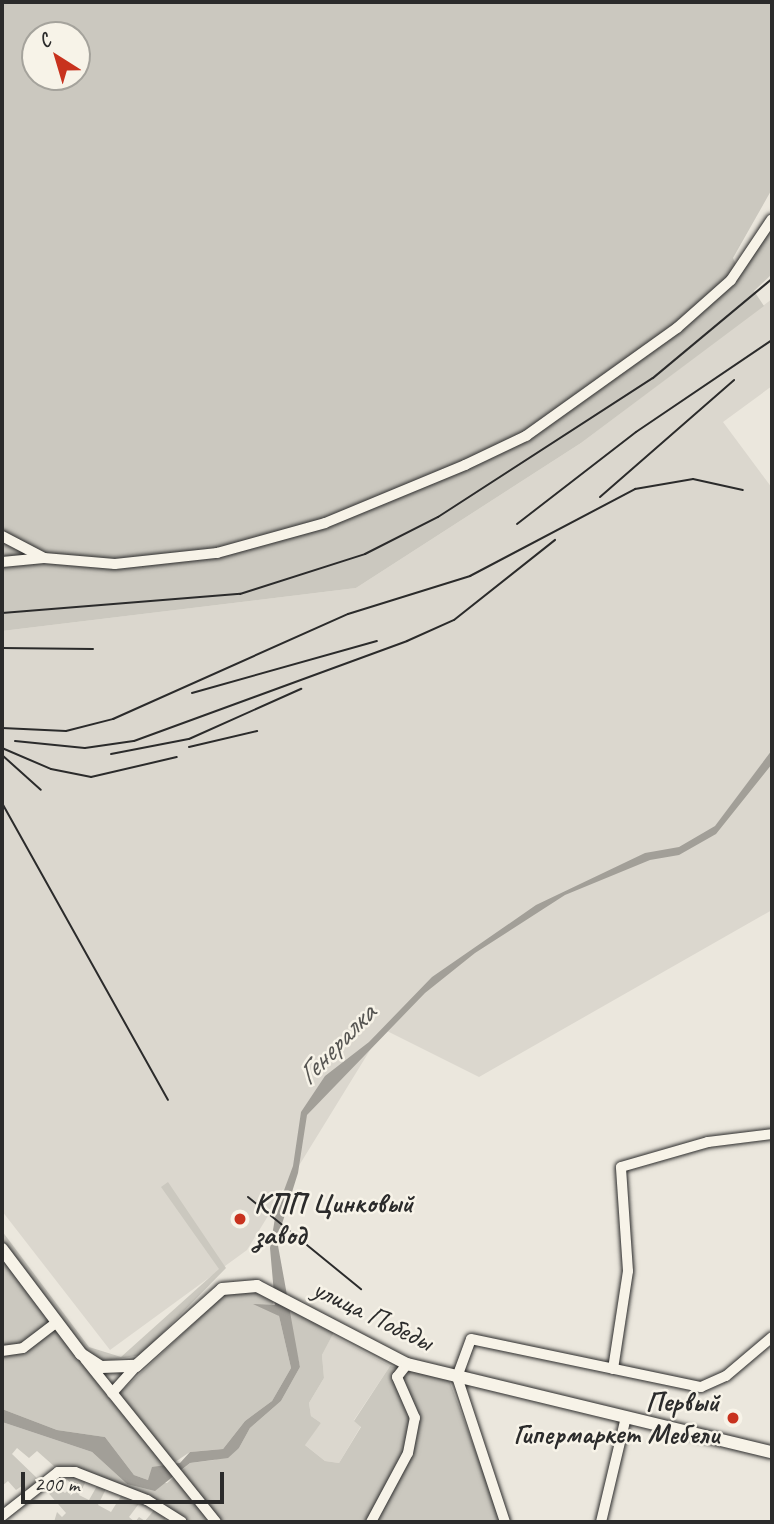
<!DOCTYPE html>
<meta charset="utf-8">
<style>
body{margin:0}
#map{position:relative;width:774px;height:1524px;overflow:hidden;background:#ebe7dd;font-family:Caveat,sans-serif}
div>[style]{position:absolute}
.built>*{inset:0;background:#dbd7ce}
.green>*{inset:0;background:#cbc8bf}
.water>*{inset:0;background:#a29f98}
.roads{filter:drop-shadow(0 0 2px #2b2b2b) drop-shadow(0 0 2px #2b2b2b)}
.minor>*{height:10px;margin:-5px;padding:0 5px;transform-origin:5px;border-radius:5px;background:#f7f3e8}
.major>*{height:12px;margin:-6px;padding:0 6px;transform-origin:6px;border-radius:6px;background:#f7f3e8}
.rail>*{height:2px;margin:-1px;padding:0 1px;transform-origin:1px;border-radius:1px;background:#2b2b2b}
.dots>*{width:19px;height:19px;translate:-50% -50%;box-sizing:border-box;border:4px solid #f7f3e8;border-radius:50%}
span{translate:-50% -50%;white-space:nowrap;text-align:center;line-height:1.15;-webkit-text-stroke:5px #f7f3e8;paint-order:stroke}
.poi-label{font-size:28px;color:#2b2b2b;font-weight:700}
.left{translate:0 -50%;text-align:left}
.right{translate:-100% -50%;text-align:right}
.street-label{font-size:28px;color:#2b2b2b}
.water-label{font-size:30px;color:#555451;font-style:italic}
.frame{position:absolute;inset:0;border:4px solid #2b2b2b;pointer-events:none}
.north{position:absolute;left:21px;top:21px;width:70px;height:70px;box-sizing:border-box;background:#f7f3e8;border:2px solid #a5a39c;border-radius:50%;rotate:323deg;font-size:19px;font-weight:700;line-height:28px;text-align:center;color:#2b2b2b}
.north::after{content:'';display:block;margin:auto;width:24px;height:32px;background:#c8321e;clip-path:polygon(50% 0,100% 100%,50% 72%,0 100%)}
.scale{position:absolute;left:21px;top:1472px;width:203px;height:32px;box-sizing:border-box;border:4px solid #2b2b2b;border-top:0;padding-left:9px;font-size:21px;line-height:24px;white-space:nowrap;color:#2b2b2b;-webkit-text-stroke:5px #f7f3e8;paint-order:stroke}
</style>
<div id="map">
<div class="built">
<i style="clip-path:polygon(772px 299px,772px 386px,723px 422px,772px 488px,772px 910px,479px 1077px,383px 1029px,247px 1250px,110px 1350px,2px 1211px,2px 631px,356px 588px,581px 443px)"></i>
<i style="clip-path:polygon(332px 1335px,390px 1366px,354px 1420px,361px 1426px,339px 1463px,325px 1461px,304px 1444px,321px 1423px,311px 1416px,309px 1403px,324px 1378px,322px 1355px)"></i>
</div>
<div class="green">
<i style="clip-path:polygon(evenodd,2px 2px,772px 2px,772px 189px,733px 258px,739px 271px,772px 223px,772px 274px,754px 291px,764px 306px,581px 443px,356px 588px,2px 631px,2px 2px,35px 35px,77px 35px,77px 77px,35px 77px,35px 35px)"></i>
<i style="clip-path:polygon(168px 1182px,226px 1268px,141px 1355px,100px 1362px,78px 1343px,2px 1242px,2px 1231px,89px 1347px,121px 1357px,219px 1269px,161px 1187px)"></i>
<i style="clip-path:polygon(2px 1258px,111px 1401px,225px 1294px,253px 1290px,275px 1299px,271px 1308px,266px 1305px,279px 1316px,291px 1368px,272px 1401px,245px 1421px,223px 1449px,190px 1452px,148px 1480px,134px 1475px,105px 1437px,57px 1430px,2px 1409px)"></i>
<i style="clip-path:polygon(286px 1305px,334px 1332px,322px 1355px,324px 1378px,309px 1403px,311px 1416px,321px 1423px,305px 1445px,325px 1461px,339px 1463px,361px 1427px,354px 1421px,390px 1366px,449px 1380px,502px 1522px,189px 1522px,148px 1497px,70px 1466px,55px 1467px,37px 1451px,29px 1458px,17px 1448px,12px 1454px,39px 1480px,27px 1491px,22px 1486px,16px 1490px,8px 1481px,2px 1486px,2px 1422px,92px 1452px,127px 1484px,167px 1483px,190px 1463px,214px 1460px,239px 1448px,250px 1428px,281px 1401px,300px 1367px)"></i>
<i style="clip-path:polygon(74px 1476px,86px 1481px,79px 1495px,89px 1500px,97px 1486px,106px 1489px,98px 1505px,111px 1512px,121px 1496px,141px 1501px,129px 1517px,135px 1522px,139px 1517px,145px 1521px,154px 1510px,166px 1519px,161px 1522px,54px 1522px,57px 1512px,62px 1517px,66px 1513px,44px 1488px,50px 1483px,65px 1493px,73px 1486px,65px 1477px)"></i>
</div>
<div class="water">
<i style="clip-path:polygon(772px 750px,772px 764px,716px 834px,679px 855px,650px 860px,565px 895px,475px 953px,425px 993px,307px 1115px,298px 1173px,277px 1240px,300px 1367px,281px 1401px,250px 1428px,239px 1448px,228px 1458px,190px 1463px,155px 1491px,127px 1484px,92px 1452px,2px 1422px,2px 1409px,57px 1430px,105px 1437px,134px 1475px,148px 1480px,152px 1467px,180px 1463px,190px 1452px,223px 1449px,245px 1421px,272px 1401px,291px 1368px,279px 1316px,253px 1304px,275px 1305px,270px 1248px,276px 1212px,293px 1166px,301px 1112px,325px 1076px,369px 1042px,432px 977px,536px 905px,645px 853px,679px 847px,715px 826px)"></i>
</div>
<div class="roads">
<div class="minor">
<i style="left:2px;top:536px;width:47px;rotate:27.6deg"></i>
<i style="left:44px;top:558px;width:71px;rotate:4.8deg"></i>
<i style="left:115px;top:564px;width:103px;rotate:-6.2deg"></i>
<i style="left:217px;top:553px;width:112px;rotate:-15.5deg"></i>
<i style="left:325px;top:523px;width:152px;rotate:-22.5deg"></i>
<i style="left:465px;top:465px;width:68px;rotate:-25.4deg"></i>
<i style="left:526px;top:436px;width:186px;rotate:-35.6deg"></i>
<i style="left:677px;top:328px;width:72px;rotate:-41.6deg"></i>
<i style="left:731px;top:280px;width:73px;rotate:-56.1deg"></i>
<i style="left:2px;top:562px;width:42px;rotate:-5.4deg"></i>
<i style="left:2px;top:1351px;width:21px;rotate:-8deg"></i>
<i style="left:23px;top:1348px;width:43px;rotate:-37.4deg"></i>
<i style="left:85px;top:1359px;width:209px;rotate:51.2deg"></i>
<i style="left:613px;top:1369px;width:99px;rotate:-81.3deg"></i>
<i style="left:628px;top:1271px;width:104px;rotate:-93.9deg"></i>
<i style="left:621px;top:1167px;width:91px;rotate:-16deg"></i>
<i style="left:708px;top:1142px;width:64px;rotate:-7.1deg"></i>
<i style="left:112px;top:1393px;width:36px;rotate:-48deg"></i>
<i style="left:2px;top:1516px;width:71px;rotate:-38.2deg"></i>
<i style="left:58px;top:1472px;width:17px"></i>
<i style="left:75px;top:1472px;width:77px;rotate:21.3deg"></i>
<i style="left:147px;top:1500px;width:41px;rotate:32.2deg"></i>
<i style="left:371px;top:1522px;width:78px;rotate:-61.8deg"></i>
<i style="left:408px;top:1453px;width:36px;rotate:-79deg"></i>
<i style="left:415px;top:1418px;width:45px;rotate:-113.7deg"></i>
<i style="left:397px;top:1377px;width:16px;rotate:-52deg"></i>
<i style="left:505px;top:1522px;width:153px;rotate:-108.3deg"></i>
<i style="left:457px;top:1377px;width:40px;rotate:-69.8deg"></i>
<i style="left:471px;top:1339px;width:235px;rotate:11.8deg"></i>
<i style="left:701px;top:1387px;width:27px;rotate:-24deg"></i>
<i style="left:726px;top:1376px;width:60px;rotate:-40.3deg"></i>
<i style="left:601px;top:1522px;width:108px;rotate:-76.6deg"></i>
</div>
<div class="major">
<i style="left:2px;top:1249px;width:131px;rotate:53deg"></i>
<i style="left:81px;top:1354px;width:24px;rotate:33deg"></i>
<i style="left:101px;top:1367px;width:35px;rotate:-2deg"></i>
<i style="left:136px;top:1366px;width:115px;rotate:-41.8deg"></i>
<i style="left:222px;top:1289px;width:35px;rotate:-5deg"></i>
<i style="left:257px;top:1286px;width:169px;rotate:27.5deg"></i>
<i style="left:407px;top:1364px;width:375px;rotate:13.6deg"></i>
</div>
</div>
<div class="rail">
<i style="left:600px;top:497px;width:178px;rotate:-41.1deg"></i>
<i style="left:517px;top:524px;width:150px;rotate:-37.7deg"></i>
<i style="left:636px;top:432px;width:164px;rotate:-34.1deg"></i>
<i style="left:2px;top:613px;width:239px;rotate:-4.6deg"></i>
<i style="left:240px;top:594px;width:131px;rotate:-17.7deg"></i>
<i style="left:365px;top:554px;width:82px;rotate:-26.9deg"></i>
<i style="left:438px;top:517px;width:256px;rotate:-32.9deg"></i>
<i style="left:653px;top:378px;width:155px;rotate:-39.8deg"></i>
<i style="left:2px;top:648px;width:91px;rotate:0.6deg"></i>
<i style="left:192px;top:693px;width:192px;rotate:-15.7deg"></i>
<i style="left:2px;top:728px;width:64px;rotate:2.7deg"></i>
<i style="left:66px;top:731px;width:49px;rotate:-14.3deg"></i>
<i style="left:113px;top:719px;width:257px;rotate:-24.1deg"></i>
<i style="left:348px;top:614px;width:128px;rotate:-17.3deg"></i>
<i style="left:470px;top:576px;width:187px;rotate:-27.8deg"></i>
<i style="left:635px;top:489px;width:59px;rotate:-9.8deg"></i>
<i style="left:693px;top:479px;width:51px;rotate:12.4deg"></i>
<i style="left:15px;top:741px;width:70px;rotate:5.7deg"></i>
<i style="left:85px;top:748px;width:49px;rotate:-8.1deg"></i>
<i style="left:134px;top:741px;width:291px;rotate:-20.1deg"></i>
<i style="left:407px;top:641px;width:51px;rotate:-24.1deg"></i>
<i style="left:454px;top:620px;width:129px;rotate:-38.4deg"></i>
<i style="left:189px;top:747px;width:70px;rotate:-13.2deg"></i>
<i style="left:2px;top:748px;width:53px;rotate:23.2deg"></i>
<i style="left:51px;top:769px;width:41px;rotate:11.3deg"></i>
<i style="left:91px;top:777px;width:88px;rotate:-13.1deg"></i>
<i style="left:111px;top:754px;width:79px;rotate:-10.9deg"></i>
<i style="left:189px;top:739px;width:123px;rotate:-24.1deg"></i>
<i style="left:2px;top:755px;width:52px;rotate:41.9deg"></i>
<i style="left:2px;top:803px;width:340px;rotate:60.8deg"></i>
<i style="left:248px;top:1197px;width:146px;rotate:39.2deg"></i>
</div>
<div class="dots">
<i style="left:240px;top:1219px;background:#c8321e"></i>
<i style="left:733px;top:1418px;background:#c8321e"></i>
</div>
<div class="poi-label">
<span class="left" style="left:254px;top:1219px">КПП Цинковый<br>завод</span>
<span class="right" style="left:719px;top:1418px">Первый<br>Гипермаркет Мебели</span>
</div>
<div class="street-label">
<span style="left:373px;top:1315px;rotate:26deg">улица Победы</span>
</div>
<div class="water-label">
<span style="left:336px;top:1044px;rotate:-46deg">Генералка</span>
</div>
<div class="frame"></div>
<div class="north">С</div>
<div class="scale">200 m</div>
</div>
